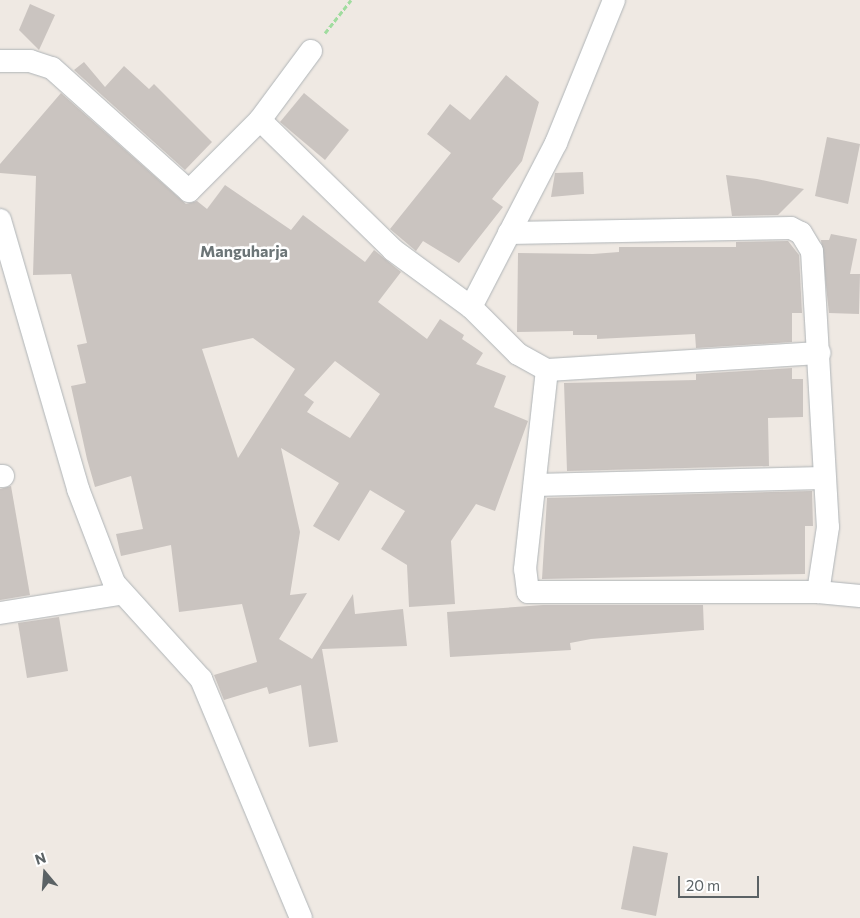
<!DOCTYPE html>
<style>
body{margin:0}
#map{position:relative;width:860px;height:918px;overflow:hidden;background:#efe9e3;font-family:Commissioner,sans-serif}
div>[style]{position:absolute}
.building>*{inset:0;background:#cac4c0}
.path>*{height:3px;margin-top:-1.5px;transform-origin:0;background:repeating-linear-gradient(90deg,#a0dc9f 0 5px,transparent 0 7.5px)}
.roads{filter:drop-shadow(0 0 1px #afb4b7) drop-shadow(0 0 1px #afb4b7)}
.street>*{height:22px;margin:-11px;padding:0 11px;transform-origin:11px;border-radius:11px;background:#fff}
span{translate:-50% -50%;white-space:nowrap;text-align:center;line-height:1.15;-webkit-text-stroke:5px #fff;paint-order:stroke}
.quarter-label{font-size:16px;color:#6c7577;font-weight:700}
.north{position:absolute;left:20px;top:848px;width:50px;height:50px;-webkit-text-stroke:4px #fff;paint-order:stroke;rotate:342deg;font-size:14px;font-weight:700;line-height:20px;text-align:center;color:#5b6265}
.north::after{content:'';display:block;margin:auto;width:18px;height:22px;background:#5b6265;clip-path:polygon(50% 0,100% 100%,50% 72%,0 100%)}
.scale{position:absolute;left:678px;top:876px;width:81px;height:22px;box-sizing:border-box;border:2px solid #5b6265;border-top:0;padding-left:6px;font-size:15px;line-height:18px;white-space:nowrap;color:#5b6265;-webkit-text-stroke:4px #fff;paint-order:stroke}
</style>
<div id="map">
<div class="building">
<i style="clip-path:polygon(30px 4px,55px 15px,39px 50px,19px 30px)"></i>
<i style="clip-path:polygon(84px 62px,105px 87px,124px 66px,149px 89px,154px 84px,212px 142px,185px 170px,74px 70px)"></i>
<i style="clip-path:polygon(506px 75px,539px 102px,522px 161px,492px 199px,503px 207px,459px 263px,423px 241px,416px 251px,390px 229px,451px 153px,427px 134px,450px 104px,470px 120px)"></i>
<i style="clip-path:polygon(evenodd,61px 93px,186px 204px,197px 201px,207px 209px,225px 185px,291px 230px,303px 215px,365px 262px,374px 250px,401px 272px,378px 302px,427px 339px,440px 319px,464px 335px,462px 339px,483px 353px,476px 364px,506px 376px,494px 407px,528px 421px,495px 511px,476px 504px,451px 541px,455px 604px,409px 607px,407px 565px,381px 549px,405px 511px,370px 490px,339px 541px,313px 526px,339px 483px,281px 448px,300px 532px,290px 595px,307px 593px,279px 639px,312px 659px,353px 594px,355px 614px,403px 609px,407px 646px,322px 649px,338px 742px,309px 747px,301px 685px,269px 694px,267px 687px,224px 700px,214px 675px,257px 662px,242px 604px,179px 612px,171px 545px,121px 556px,116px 534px,143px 529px,131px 476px,95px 487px,87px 459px,71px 386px,86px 383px,77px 345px,87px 343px,71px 274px,33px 275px,36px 176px,0 173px,0 164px,61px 93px,253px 338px,295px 369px,238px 458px,202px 349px,253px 338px,61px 93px,335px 361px,380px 394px,350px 438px,307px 412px,314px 402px,304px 395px,335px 361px)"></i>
<i style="clip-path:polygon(304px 93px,349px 130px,325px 160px,280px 122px)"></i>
<i style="clip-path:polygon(827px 137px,860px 144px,848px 204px,815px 196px)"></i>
<i style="clip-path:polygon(583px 172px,584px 194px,551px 197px,555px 173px)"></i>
<i style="clip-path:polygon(726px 175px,757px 179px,804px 189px,778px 215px,732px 216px)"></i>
<i style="clip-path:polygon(831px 234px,857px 239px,850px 274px,860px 274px,859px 314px,829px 313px,821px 240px,829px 240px)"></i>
<i style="clip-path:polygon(788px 241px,799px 255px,802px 313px,792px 313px,792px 342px,696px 348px,695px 334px,597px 339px,597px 335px,573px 335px,573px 331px,517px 332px,518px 253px,593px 254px,619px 252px,619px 247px,736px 247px,736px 242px)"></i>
<i style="clip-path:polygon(792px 368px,792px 379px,803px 379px,803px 417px,768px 418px,769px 466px,567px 471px,564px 383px,696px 380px,696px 374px)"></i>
<i style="clip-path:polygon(11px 486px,30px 595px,0 600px,0 489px)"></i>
<i style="clip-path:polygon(812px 491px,813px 526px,805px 526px,805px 574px,542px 579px,547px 498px)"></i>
<i style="clip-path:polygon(543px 605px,703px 605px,704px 630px,591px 639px,570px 643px,571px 650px,450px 657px,447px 612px)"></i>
<i style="clip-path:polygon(59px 617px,68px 671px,27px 678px,18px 623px)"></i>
<i style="clip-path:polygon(633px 846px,668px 853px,656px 916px,621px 909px)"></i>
</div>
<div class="path">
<i style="left:325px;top:33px;width:42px;rotate:-51.8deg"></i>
</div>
<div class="roads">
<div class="street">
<i style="left:311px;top:51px;width:86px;rotate:126.5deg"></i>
<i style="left:260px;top:120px;width:186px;rotate:44.3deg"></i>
<i style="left:393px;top:250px;width:97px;rotate:36.2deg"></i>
<i style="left:471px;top:307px;width:66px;rotate:45deg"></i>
<i style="left:518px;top:354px;width:33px;rotate:29deg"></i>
<i style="left:547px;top:370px;width:273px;rotate:-3.6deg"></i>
<i style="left:0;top:61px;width:30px"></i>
<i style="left:30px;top:61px;width:23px;rotate:18deg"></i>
<i style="left:52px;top:68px;width:184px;rotate:41.9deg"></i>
<i style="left:189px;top:191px;width:100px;rotate:-45deg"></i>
<i style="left:0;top:220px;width:280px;rotate:73.8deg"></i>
<i style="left:78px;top:489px;width:101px;rotate:69deg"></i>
<i style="left:114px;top:583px;width:130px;rotate:47.8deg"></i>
<i style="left:201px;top:679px;width:259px;rotate:67.3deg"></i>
<i style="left:509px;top:233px;width:282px;rotate:-1deg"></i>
<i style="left:791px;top:228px;width:11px;rotate:27deg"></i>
<i style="left:801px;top:233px;width:21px;rotate:59deg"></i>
<i style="left:812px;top:251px;width:276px;rotate:86.7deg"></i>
<i style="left:828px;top:527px;width:66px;rotate:98.7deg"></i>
<i style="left:818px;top:592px;width:290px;rotate:180deg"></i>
<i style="left:528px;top:592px;width:23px;rotate:-97deg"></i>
<i style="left:525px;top:569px;width:200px;rotate:-83.7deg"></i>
<i style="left:471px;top:307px;width:185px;rotate:-62.6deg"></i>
<i style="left:556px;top:143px;width:154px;rotate:-67.9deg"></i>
<i style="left:0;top:476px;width:3px"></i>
<i style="left:535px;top:485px;width:287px;rotate:-1.4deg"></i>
<i style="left:818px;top:592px;width:42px;rotate:5.4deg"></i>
<i style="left:0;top:613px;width:121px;rotate:-9.1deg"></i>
</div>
</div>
<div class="quarter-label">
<span style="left:244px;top:251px">Manguharja</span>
</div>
<div class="north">N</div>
<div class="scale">20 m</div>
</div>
